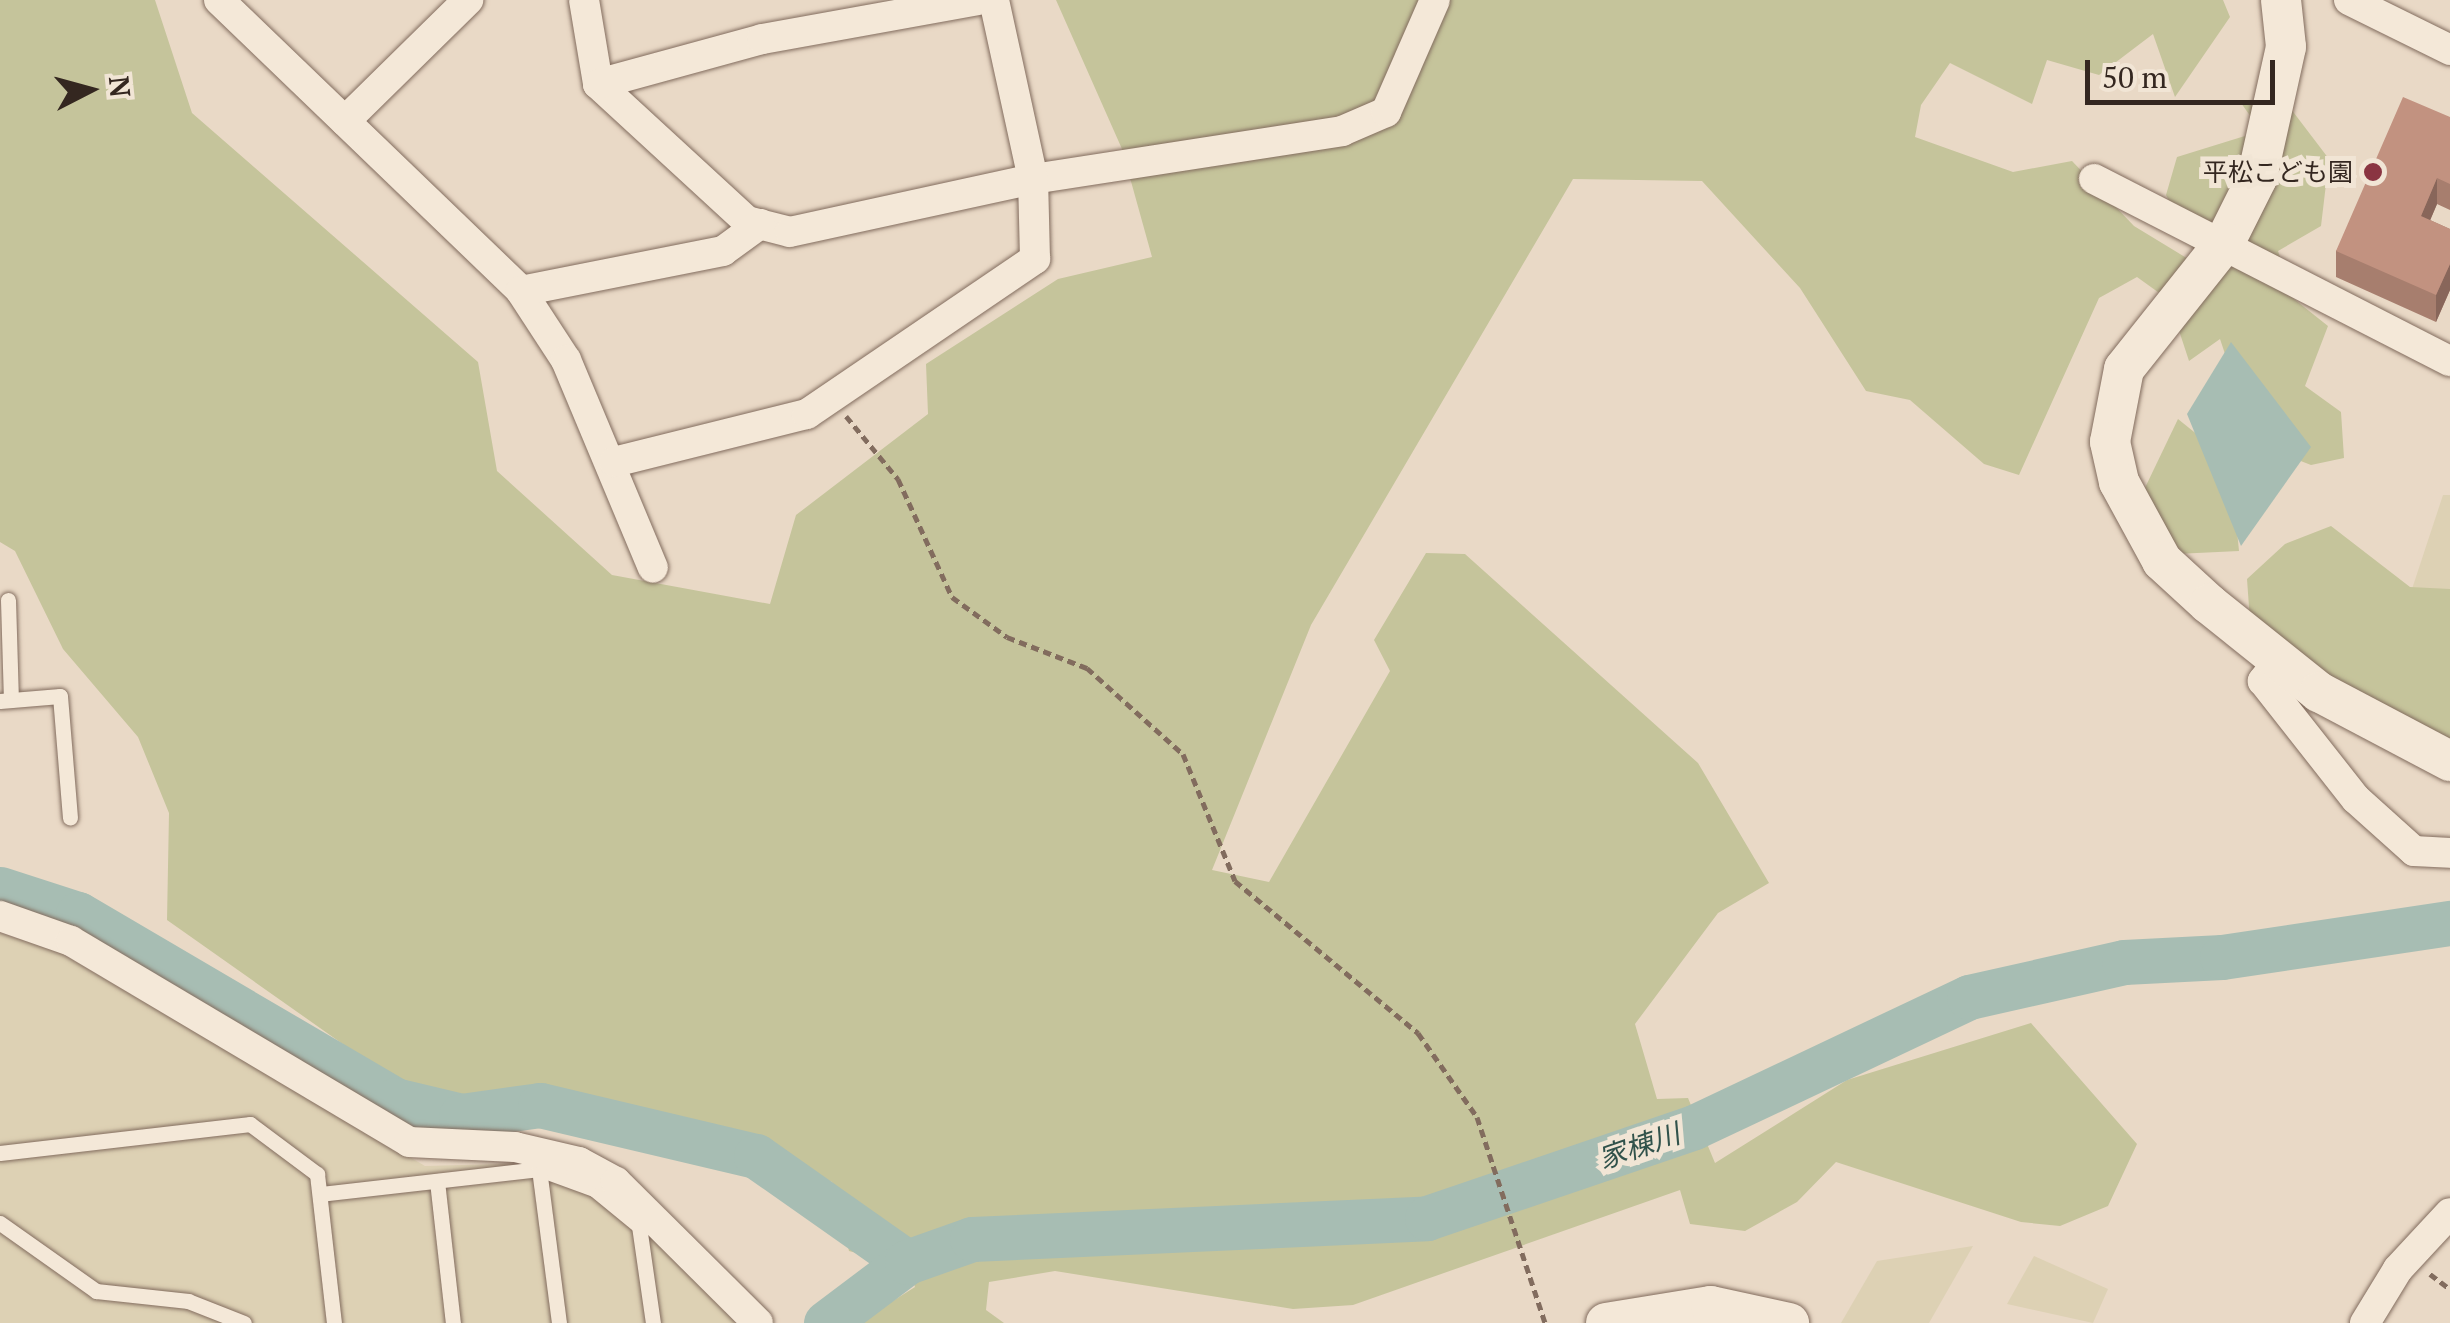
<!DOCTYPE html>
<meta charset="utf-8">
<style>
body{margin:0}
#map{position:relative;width:2450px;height:1323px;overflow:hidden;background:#e9d9c6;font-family:"PT Serif","Noto Sans JP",serif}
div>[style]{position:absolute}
.farmland>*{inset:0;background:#ddd1b4}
.green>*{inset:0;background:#c5c49b}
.water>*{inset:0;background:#a7bdb3}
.river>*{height:45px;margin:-22.5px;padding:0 22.5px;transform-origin:22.5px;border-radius:22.5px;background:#a7bdb3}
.path>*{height:5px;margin-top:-2.5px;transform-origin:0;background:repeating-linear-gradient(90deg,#826c5e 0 8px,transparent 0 13px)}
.roads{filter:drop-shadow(0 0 2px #826c5e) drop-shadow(0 0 2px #826c5e)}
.lane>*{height:15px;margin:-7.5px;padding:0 7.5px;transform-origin:7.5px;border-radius:7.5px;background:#f4e8d8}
.street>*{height:30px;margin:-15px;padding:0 15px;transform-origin:15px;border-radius:15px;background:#f4e8d8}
.secondary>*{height:40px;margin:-20px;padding:0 20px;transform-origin:20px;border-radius:20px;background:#f4e8d8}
.wall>*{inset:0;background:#a77e6e}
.shaded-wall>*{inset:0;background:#88665a}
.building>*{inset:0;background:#c29280}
.dots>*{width:28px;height:28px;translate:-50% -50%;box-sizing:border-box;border:5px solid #f1e5d5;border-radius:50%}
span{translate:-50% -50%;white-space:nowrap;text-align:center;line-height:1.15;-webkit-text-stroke:10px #f1e5d5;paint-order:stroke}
.poi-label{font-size:25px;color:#342720}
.right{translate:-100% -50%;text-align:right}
.water-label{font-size:28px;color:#31524b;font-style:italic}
.north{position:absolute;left:40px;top:40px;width:100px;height:100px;-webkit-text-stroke:8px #f1e5d5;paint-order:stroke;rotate:84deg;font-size:28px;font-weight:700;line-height:40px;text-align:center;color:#342720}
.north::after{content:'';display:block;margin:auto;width:35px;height:45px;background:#342720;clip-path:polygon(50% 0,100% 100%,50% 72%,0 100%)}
.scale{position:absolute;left:2085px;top:60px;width:190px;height:45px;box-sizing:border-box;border:5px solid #342720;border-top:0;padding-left:12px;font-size:30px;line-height:35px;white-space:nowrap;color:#342720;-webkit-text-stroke:8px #f1e5d5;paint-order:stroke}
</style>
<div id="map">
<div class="farmland">
<i style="clip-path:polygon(2443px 495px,2450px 495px,2450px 594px,2411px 592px)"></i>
<i style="clip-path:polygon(0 933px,57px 951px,425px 1166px,541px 1163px,610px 1191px,743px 1323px,0 1323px)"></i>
<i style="clip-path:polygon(1973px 1246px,1929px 1323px,1841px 1323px,1877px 1261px)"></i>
<i style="clip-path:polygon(2034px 1256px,2108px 1289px,2093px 1323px,2007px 1304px)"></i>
</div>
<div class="green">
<i style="clip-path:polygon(0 0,155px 0,192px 113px,478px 362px,497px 471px,612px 575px,770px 604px,796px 515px,928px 414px,926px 364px,1058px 279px,1152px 257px,1122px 149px,1056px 0,2223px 0,2230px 17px,2175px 97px,2153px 34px,2099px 75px,2047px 60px,2032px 104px,1950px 63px,1921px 105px,1915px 137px,2013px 172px,2072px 161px,2134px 226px,2203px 268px,2166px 195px,2177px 157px,2261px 131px,2241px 103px,2284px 100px,2329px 159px,2321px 226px,2278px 251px,2294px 299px,2328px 326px,2305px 386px,2341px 412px,2344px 458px,2311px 465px,2255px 443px,2220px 339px,2189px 361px,2169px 300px,2137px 277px,2099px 298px,2019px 475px,1984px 464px,1910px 400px,1866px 391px,1800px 288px,1702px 181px,1573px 179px,1311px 625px,1212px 870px,1269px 882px,1390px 671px,1374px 640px,1426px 553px,1465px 554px,1698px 763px,1769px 883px,1718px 913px,1635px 1024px,1657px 1099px,1688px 1098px,1715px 1163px,1847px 1080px,2031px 1023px,2137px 1144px,2108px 1206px,2060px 1226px,2021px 1222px,1836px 1162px,1797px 1202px,1745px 1231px,1690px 1224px,1680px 1190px,1353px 1305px,1293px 1309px,1055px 1271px,989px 1282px,986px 1310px,1004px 1323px,858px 1323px,915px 1287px,909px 1267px,849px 1251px,832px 1182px,757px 1152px,422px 1100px,167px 920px,169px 813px,138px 737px,63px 649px,15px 551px,0 542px)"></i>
<i style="clip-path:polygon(2178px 419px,2230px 461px,2239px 551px,2176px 554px,2142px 494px)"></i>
<i style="clip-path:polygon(2331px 526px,2410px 587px,2450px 589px,2450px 757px,2250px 621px,2247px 579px,2285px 544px)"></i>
</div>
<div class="water">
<i style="clip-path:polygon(2231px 342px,2311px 447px,2241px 546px,2187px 414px)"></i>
</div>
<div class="river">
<i style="left:0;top:889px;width:82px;rotate:17.8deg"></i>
<i style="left:78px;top:914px;width:368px;rotate:30.4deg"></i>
<i style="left:395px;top:1100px;width:68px;rotate:13.6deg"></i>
<i style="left:461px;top:1116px;width:80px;rotate:-7.9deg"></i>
<i style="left:540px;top:1105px;width:222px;rotate:13.3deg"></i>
<i style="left:756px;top:1156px;width:184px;rotate:35.1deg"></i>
<i style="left:826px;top:1323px;width:101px;rotate:-37deg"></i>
<i style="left:907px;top:1262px;width:69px;rotate:-19.5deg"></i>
<i style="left:972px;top:1239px;width:455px;rotate:-2.6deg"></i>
<i style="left:1427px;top:1218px;width:282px;rotate:-18.8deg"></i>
<i style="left:1694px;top:1127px;width:304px;rotate:-25.3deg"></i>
<i style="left:1969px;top:997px;width:159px;rotate:-12.7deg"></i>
<i style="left:2124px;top:962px;width:98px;rotate:-2.9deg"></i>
<i style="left:2222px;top:957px;width:231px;rotate:-8.5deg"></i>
</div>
<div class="path">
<i style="left:846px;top:416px;width:82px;rotate:50.5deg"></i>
<i style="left:898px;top:479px;width:130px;rotate:65.4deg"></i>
<i style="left:952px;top:597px;width:68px;rotate:36deg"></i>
<i style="left:1007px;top:637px;width:86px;rotate:21.2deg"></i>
<i style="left:1087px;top:668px;width:129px;rotate:41.9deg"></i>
<i style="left:1183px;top:754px;width:137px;rotate:67.7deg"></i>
<i style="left:1235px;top:881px;width:238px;rotate:39.7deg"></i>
<i style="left:1418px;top:1033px;width:103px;rotate:54.9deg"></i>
<i style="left:1477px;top:1117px;width:217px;rotate:71.7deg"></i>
<i style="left:2430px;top:1274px;width:25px;rotate:37deg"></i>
</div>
<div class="roads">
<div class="lane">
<i style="left:8px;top:600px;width:100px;rotate:88.3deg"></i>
<i style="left:0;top:701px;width:60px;rotate:-4.8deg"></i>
<i style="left:60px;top:696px;width:122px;rotate:85.3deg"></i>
<i style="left:0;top:1153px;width:252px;rotate:-6.6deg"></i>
<i style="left:250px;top:1124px;width:84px;rotate:36.7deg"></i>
<i style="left:317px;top:1174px;width:150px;rotate:83.5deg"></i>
<i style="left:539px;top:1169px;width:59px;rotate:20deg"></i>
<i style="left:594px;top:1189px;width:58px;rotate:39.4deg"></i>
<i style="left:639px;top:1226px;width:98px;rotate:81.8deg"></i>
<i style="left:437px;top:1181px;width:143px;rotate:83.6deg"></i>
<i style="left:320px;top:1194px;width:220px;rotate:-6.5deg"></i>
<i style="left:539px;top:1169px;width:155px;rotate:82.6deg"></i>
<i style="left:0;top:1223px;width:118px;rotate:35.3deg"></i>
<i style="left:96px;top:1291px;width:93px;rotate:6.2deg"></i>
<i style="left:188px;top:1301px;width:60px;rotate:21.4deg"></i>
</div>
<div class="street">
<i style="left:219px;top:0;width:419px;rotate:43.9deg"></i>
<i style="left:521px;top:291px;width:82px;rotate:56.9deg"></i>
<i style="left:566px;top:360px;width:225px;rotate:67.3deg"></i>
<i style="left:584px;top:0;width:85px;rotate:80.5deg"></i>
<i style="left:598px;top:84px;width:202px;rotate:42.6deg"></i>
<i style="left:747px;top:221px;width:44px;rotate:14.3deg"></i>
<i style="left:790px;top:232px;width:249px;rotate:-12.3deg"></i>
<i style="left:1033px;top:179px;width:313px;rotate:-8.8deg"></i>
<i style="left:1342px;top:131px;width:48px;rotate:-23.4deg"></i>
<i style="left:1386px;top:112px;width:122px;rotate:-66.4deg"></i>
<i style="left:2349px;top:0;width:113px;rotate:26.3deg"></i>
<i style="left:598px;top:84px;width:170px;rotate:-15.3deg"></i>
<i style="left:762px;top:39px;width:219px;rotate:-10.2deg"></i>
<i style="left:345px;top:121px;width:173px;rotate:-44.5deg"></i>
<i style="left:2094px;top:179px;width:400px;rotate:27.1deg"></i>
<i style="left:521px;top:291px;width:206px;rotate:-11.2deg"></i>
<i style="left:723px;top:251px;width:46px;rotate:-36.1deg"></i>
<i style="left:614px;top:462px;width:199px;rotate:-14deg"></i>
<i style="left:807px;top:414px;width:276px;rotate:-34.2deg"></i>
<i style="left:1035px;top:259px;width:80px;rotate:-91.4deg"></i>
<i style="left:1033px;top:179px;width:183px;rotate:-102.3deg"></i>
<i style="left:2279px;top:661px;width:26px;rotate:129deg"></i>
<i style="left:2263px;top:681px;width:150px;rotate:51.8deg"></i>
<i style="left:2356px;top:799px;width:78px;rotate:41.9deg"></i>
<i style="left:2414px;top:851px;width:36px;rotate:3deg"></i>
<i style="left:0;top:916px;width:75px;rotate:19.4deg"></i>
<i style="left:71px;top:941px;width:393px;rotate:30.7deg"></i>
<i style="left:409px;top:1142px;width:106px;rotate:2.7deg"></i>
<i style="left:515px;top:1147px;width:66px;rotate:13.2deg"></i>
<i style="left:579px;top:1162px;width:42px;rotate:28.4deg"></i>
<i style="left:616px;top:1182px;width:200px;rotate:44.8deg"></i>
<i style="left:2365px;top:1323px;width:63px;rotate:-58.6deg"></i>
<i style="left:2398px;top:1269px;width:76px;rotate:-47.1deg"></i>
</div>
<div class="secondary">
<i style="left:2281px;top:0;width:47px;rotate:83.9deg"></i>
<i style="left:2286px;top:47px;width:134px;rotate:102.5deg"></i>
<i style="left:2257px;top:178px;width:72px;rotate:116.6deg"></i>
<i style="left:2225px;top:242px;width:162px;rotate:128.5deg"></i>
<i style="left:2124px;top:369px;width:74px;rotate:100.9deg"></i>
<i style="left:2110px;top:442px;width:41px;rotate:77.3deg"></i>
<i style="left:2119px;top:482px;width:90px;rotate:61.4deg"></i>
<i style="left:2162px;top:561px;width:64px;rotate:42.5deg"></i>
<i style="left:2209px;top:604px;width:141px;rotate:38.7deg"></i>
<i style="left:2319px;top:692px;width:148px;rotate:27.8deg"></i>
<i style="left:1606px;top:1323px;width:106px;rotate:-9.2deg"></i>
<i style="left:1711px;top:1306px;width:80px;rotate:12.3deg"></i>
</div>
</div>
<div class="wall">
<i style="clip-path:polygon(2450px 117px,2450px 210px,2437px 204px,2430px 220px,2450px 229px,2450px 290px,2436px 322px,2336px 277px,2336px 251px)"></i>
</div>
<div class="shaded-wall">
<i style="clip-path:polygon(2437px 178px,2437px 204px,2421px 242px,2421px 216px)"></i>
<i style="clip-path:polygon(2450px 264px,2450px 290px,2436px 322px,2436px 295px)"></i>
</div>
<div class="building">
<i style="clip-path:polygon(2403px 97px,2450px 117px,2450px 184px,2437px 178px,2421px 216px,2450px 229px,2450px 264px,2436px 295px,2336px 251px)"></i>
</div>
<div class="dots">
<i style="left:2373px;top:172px;background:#8a3542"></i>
</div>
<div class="poi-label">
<span class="right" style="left:2353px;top:172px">平松こども園</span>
</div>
<div class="water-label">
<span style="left:1639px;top:1146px;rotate:-19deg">家棟川</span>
</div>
<div class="north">N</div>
<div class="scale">50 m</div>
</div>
